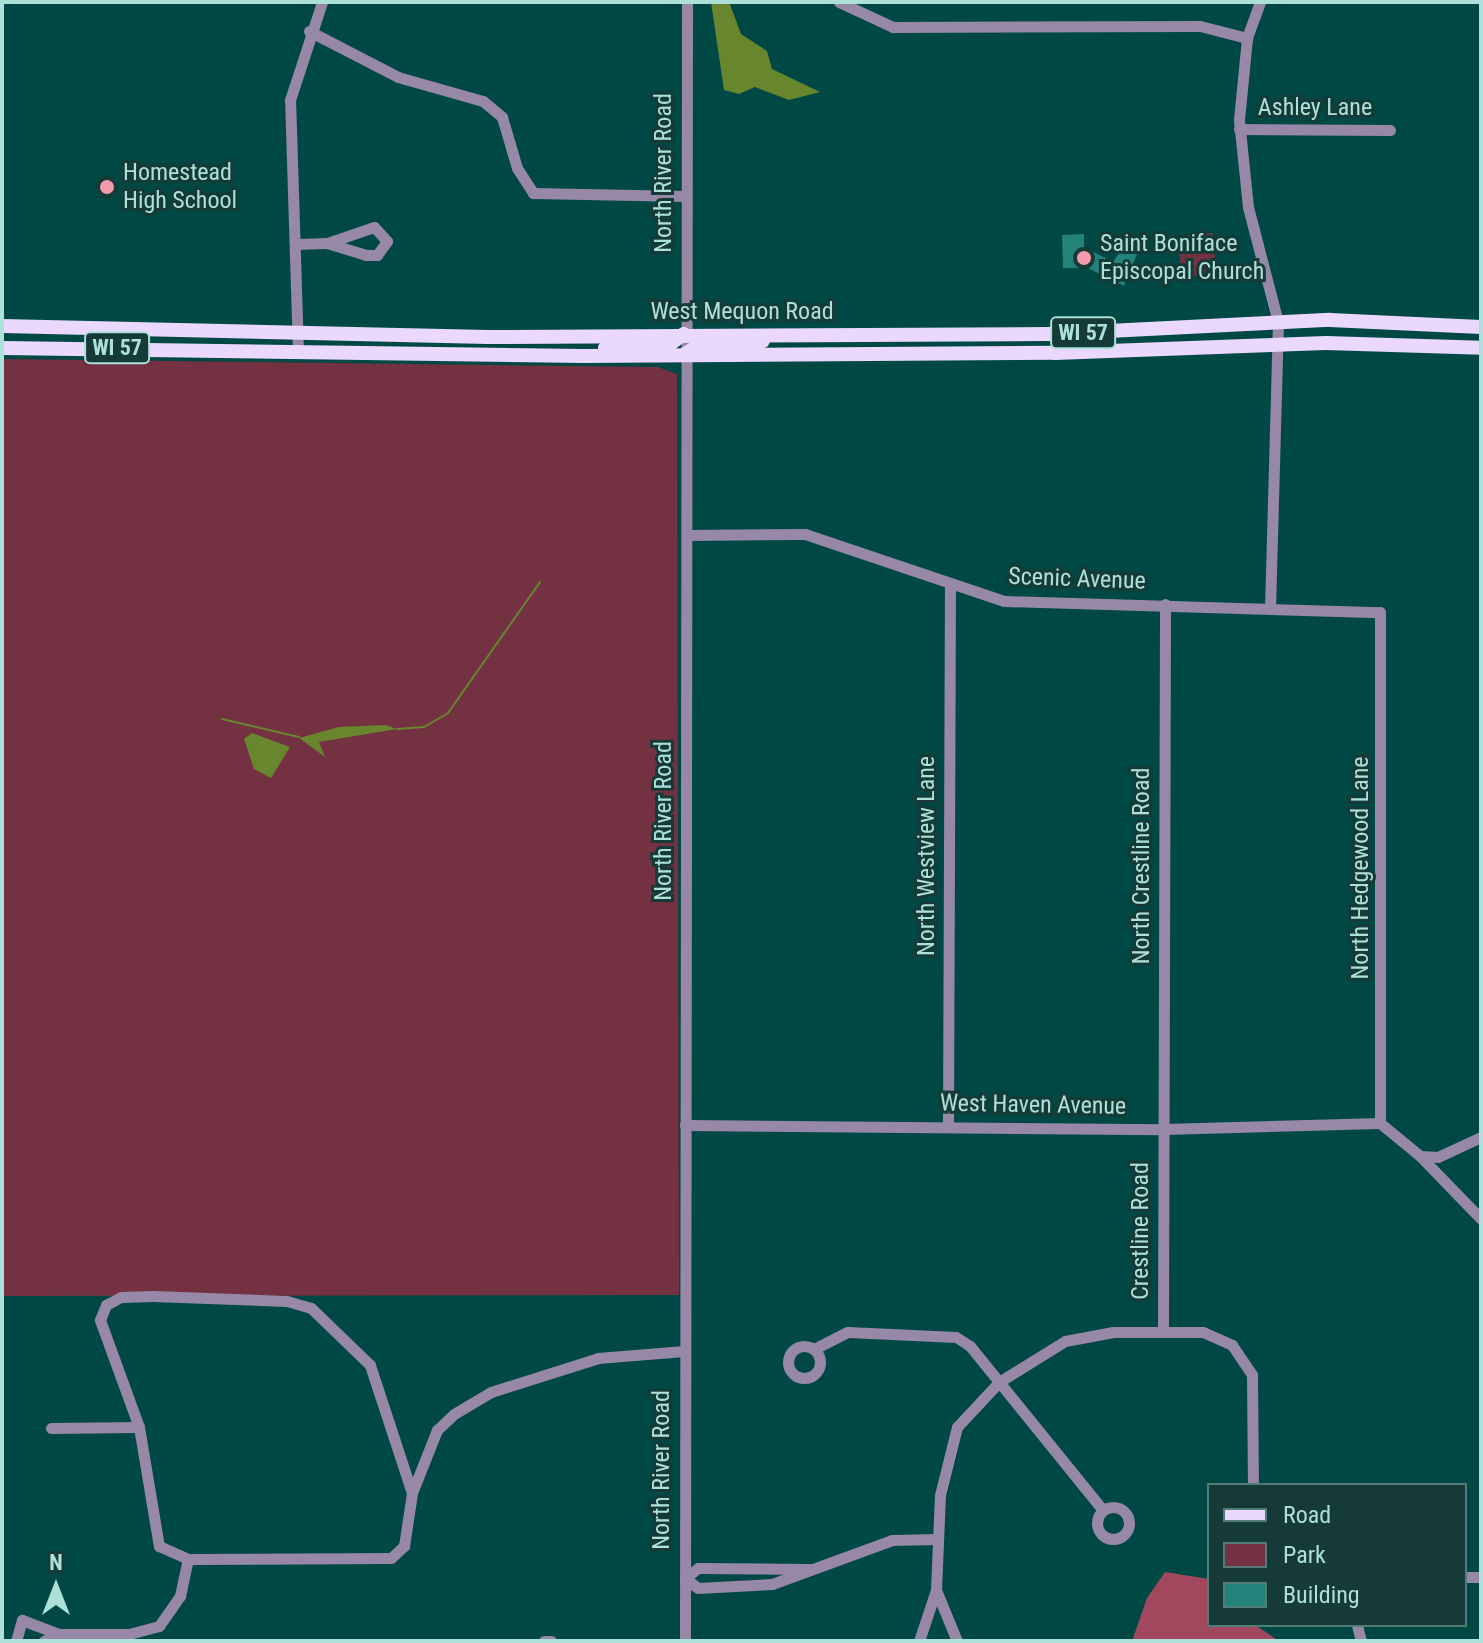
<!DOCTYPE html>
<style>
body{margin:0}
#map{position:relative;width:1483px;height:1643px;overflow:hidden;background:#004843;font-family:"Roboto Condensed",sans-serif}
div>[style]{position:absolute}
.green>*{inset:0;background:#743141}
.forest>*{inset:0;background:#a2485e}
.water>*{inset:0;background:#67862e}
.stream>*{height:2px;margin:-1px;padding:0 1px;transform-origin:1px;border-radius:1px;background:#67862e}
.building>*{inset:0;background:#23827a}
.minor>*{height:11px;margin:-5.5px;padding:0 5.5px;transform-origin:5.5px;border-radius:5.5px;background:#9788a7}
.minor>.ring{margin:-5.5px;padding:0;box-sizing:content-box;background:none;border:11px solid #9788a7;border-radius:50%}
.major>*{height:14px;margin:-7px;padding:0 7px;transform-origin:7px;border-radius:7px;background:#ead8fe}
.dots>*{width:22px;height:22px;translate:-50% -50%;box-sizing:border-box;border:4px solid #153a37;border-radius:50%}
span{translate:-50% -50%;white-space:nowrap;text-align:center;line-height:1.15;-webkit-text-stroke:6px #153a37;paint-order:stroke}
.shield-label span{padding:2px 6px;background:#153a37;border:2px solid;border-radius:6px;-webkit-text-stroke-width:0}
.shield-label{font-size:22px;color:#ace0d9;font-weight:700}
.street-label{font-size:24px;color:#ace0d9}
.poi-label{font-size:24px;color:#ace0d9}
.left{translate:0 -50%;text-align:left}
.frame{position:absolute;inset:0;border:4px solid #ace0d9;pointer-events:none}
.legend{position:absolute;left:1207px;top:1483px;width:260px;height:144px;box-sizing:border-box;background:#153a37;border:2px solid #517c78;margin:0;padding:10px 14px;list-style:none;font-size:24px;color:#ace0d9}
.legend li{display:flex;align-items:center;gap:16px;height:40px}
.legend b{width:40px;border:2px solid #517c78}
.north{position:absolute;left:16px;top:1547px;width:80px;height:80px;-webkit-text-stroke:6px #153a37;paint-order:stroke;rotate:0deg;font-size:22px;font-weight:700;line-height:32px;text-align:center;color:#ace0d9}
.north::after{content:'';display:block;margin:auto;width:28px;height:36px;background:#ace0d9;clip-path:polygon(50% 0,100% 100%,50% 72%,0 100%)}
</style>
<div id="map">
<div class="green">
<i style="clip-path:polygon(1213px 233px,1216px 275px,1181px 277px,1178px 236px)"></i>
<i style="clip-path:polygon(2px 359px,658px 367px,677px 374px,679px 1295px,2px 1296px)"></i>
</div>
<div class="forest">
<i style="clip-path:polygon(1165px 1572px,1209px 1579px,1209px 1625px,1255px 1625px,1279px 1641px,1132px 1641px,1147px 1598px)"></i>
</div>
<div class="water">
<i style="clip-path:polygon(711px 2px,729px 2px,741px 34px,767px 51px,772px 69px,820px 92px,789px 100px,755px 87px,739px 94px,724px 90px)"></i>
<i style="clip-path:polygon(385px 725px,397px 729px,319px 742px,325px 757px,299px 738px,339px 727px)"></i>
<i style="clip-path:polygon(252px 733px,290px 747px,271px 778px,254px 769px,244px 739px)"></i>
</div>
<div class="stream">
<i style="left:222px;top:719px;width:79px;rotate:13.2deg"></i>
<i style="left:397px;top:729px;width:27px;rotate:-4deg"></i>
<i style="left:424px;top:727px;width:28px;rotate:-30deg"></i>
<i style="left:448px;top:713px;width:160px;rotate:-54.9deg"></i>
</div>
<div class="building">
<i style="clip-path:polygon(1084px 234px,1084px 247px,1113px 262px,1124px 246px,1137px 254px,1124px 286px,1088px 268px,1063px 268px,1062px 235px)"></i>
</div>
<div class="minor">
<i style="left:839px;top:2px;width:60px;rotate:24.8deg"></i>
<i style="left:893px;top:27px;width:307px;rotate:-0.2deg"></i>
<i style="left:1200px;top:26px;width:49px;rotate:14.3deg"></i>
<i style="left:1260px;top:2px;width:38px;rotate:110deg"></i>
<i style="left:1247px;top:38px;width:82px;rotate:95.6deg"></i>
<i style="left:1239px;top:120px;width:87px;rotate:84.1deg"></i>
<i style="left:1248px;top:207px;width:119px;rotate:75.4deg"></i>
<i style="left:1278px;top:322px;width:285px;rotate:91.6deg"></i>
<i style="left:309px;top:31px;width:100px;rotate:27.3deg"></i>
<i style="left:398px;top:77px;width:88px;rotate:15.8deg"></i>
<i style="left:483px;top:101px;width:25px;rotate:40deg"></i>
<i style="left:502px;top:117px;width:53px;rotate:73.6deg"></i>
<i style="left:517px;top:168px;width:30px;rotate:57deg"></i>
<i style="left:533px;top:193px;width:153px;rotate:1.1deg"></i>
<i style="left:1239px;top:129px;width:151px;rotate:0.4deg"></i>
<i style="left:295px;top:244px;width:32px;rotate:-2deg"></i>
<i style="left:327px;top:243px;width:41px;rotate:17.1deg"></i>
<i style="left:366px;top:255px;width:11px"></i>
<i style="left:377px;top:255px;width:17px;rotate:-54deg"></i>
<i style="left:387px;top:241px;width:19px;rotate:-133deg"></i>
<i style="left:374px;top:227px;width:50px;rotate:161.2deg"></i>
<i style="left:298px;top:352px;width:252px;rotate:-91.8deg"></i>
<i style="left:290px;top:100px;width:103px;rotate:-71.9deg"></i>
<i style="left:687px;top:535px;width:118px;rotate:-0.5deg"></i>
<i style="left:805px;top:534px;width:210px;rotate:18.6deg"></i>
<i style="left:1004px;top:601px;width:376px;rotate:1.7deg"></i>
<i style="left:1380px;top:612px;width:511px;rotate:90deg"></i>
<i style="left:1380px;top:1123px;width:52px;rotate:39.5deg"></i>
<i style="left:685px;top:1125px;width:478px;rotate:0.5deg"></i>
<i style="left:1163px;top:1129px;width:217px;rotate:-1.6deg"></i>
<i style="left:948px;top:1126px;width:541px;rotate:-89.79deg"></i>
<i style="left:1481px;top:1137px;width:47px;rotate:155.1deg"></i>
<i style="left:1438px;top:1157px;width:18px;rotate:-177deg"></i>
<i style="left:1420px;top:1156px;width:88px;rotate:45.9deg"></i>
<i style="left:1163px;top:1332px;width:728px;rotate:-89.84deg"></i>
<i class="ring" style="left:788px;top:1346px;width:21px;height:21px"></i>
<i style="left:814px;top:1349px;width:38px;rotate:-27deg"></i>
<i style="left:848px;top:1332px;width:108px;rotate:2.7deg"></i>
<i style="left:956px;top:1337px;width:17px;rotate:33deg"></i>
<i style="left:970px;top:1346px;width:211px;rotate:51deg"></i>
<i style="left:51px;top:1428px;width:88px;rotate:-0.7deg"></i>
<i style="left:412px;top:1493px;width:135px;rotate:-108.2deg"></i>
<i style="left:370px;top:1365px;width:82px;rotate:-136deg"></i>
<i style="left:311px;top:1308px;width:26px;rotate:-164deg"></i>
<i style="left:286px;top:1301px;width:133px;rotate:-177.8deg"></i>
<i style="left:153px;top:1296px;width:32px;rotate:178deg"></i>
<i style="left:121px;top:1297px;width:17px;rotate:152deg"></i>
<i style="left:106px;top:1305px;width:16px;rotate:112deg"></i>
<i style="left:100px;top:1320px;width:114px;rotate:70deg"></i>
<i style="left:139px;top:1427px;width:121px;rotate:80.5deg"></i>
<i style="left:159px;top:1546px;width:32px;rotate:24deg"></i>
<i style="left:188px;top:1559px;width:203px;rotate:-0.3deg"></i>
<i style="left:391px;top:1558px;width:18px;rotate:-43deg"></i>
<i style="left:404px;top:1546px;width:54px;rotate:-81.4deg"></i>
<i style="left:412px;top:1493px;width:68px;rotate:-68.4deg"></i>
<i style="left:437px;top:1430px;width:23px;rotate:-43deg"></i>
<i style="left:454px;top:1414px;width:43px;rotate:-30.7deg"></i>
<i style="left:491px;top:1392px;width:112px;rotate:-17.6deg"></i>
<i style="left:598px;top:1358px;width:86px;rotate:-4.7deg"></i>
<i class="ring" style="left:1097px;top:1507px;width:21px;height:21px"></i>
<i style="left:810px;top:1569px;width:112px;rotate:-179.5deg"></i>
<i style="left:698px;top:1568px;width:16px;rotate:142deg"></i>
<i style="left:685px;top:1578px;width:16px;rotate:38deg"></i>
<i style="left:698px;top:1588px;width:74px;rotate:-3.1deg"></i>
<i style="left:772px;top:1584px;width:128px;rotate:-20.1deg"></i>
<i style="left:892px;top:1540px;width:45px;rotate:-1.3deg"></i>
<i style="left:1465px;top:1577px;width:16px"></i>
<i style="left:1357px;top:1625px;width:16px;rotate:76deg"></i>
<i style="left:16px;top:1641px;width:22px;rotate:-74deg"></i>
<i style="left:22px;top:1620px;width:39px;rotate:21deg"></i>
<i style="left:58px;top:1634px;width:71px"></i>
<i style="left:129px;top:1634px;width:31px;rotate:-15deg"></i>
<i style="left:159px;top:1626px;width:37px;rotate:-55deg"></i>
<i style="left:180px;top:1596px;width:38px;rotate:-78deg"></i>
<i style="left:44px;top:1641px;width:16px;rotate:-27deg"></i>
<i style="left:544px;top:1641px;width:7px"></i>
<i style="left:685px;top:1641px;width:1639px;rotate:-89.93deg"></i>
<i style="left:919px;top:1641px;width:54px;rotate:-71.6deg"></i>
<i style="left:957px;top:1641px;width:55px;rotate:-112.4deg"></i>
<i style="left:936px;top:1590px;width:95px;rotate:-87.6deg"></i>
<i style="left:940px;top:1495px;width:70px;rotate:-76deg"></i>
<i style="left:957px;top:1427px;width:62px;rotate:-47deg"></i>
<i style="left:999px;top:1382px;width:78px;rotate:-31.8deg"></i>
<i style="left:1065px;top:1341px;width:49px;rotate:-10.6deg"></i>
<i style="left:1113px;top:1332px;width:90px"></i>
<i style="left:1203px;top:1332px;width:32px;rotate:24deg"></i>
<i style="left:1232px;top:1345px;width:36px;rotate:56deg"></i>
<i style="left:1252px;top:1375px;width:110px;rotate:89.5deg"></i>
</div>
<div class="major">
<i style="left:2px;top:326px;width:486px;rotate:1.3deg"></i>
<i style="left:488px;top:337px;width:561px;rotate:-0.31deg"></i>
<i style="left:1049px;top:334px;width:281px;rotate:-2.9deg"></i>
<i style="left:1330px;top:320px;width:151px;rotate:2.7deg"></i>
<i style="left:2px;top:348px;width:582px;rotate:0.79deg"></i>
<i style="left:584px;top:356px;width:471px;rotate:-0.4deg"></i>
<i style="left:1055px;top:353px;width:271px;rotate:-2.1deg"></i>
<i style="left:1326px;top:343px;width:155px;rotate:1.8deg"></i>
<i style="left:605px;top:348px;width:65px;rotate:-3.5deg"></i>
<i style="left:670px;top:344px;width:17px;rotate:-36deg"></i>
<i style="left:685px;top:354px;width:19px;rotate:-32deg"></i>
<i style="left:701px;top:344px;width:62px;rotate:-2.8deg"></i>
</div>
<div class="dots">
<i style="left:107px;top:187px;background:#f39aac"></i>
<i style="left:1084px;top:258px;background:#f39aac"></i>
</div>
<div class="shield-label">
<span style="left:1083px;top:333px">WI 57</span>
<span style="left:117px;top:348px">WI 57</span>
</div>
<div class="street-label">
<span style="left:1315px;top:108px">Ashley Lane</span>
<span style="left:664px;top:173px;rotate:-90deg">North River Road</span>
<span style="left:742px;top:312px">West Mequon Road</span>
<span style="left:1077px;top:579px;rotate:2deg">Scenic Avenue</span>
<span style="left:664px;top:821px;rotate:-90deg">North River Road</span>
<span style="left:927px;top:856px;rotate:-90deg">North Westview Lane</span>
<span style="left:1142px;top:866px;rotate:-90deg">North Crestline Road</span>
<span style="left:1361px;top:868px;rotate:-90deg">North Hedgewood Lane</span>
<span style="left:1033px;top:1105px;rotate:1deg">West Haven Avenue</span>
<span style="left:1141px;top:1231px;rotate:-90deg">Crestline Road</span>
<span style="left:662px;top:1470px;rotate:-90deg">North River Road</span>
</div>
<div class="poi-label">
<span class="left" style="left:123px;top:187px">Homestead<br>High School</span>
<span class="left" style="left:1100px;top:258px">Saint Boniface<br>Episcopal Church</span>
</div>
<div class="frame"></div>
<ul class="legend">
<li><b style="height:10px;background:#ead8fe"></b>Road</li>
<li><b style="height:22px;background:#743141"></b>Park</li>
<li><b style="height:22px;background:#23827a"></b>Building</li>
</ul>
<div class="north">N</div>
</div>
